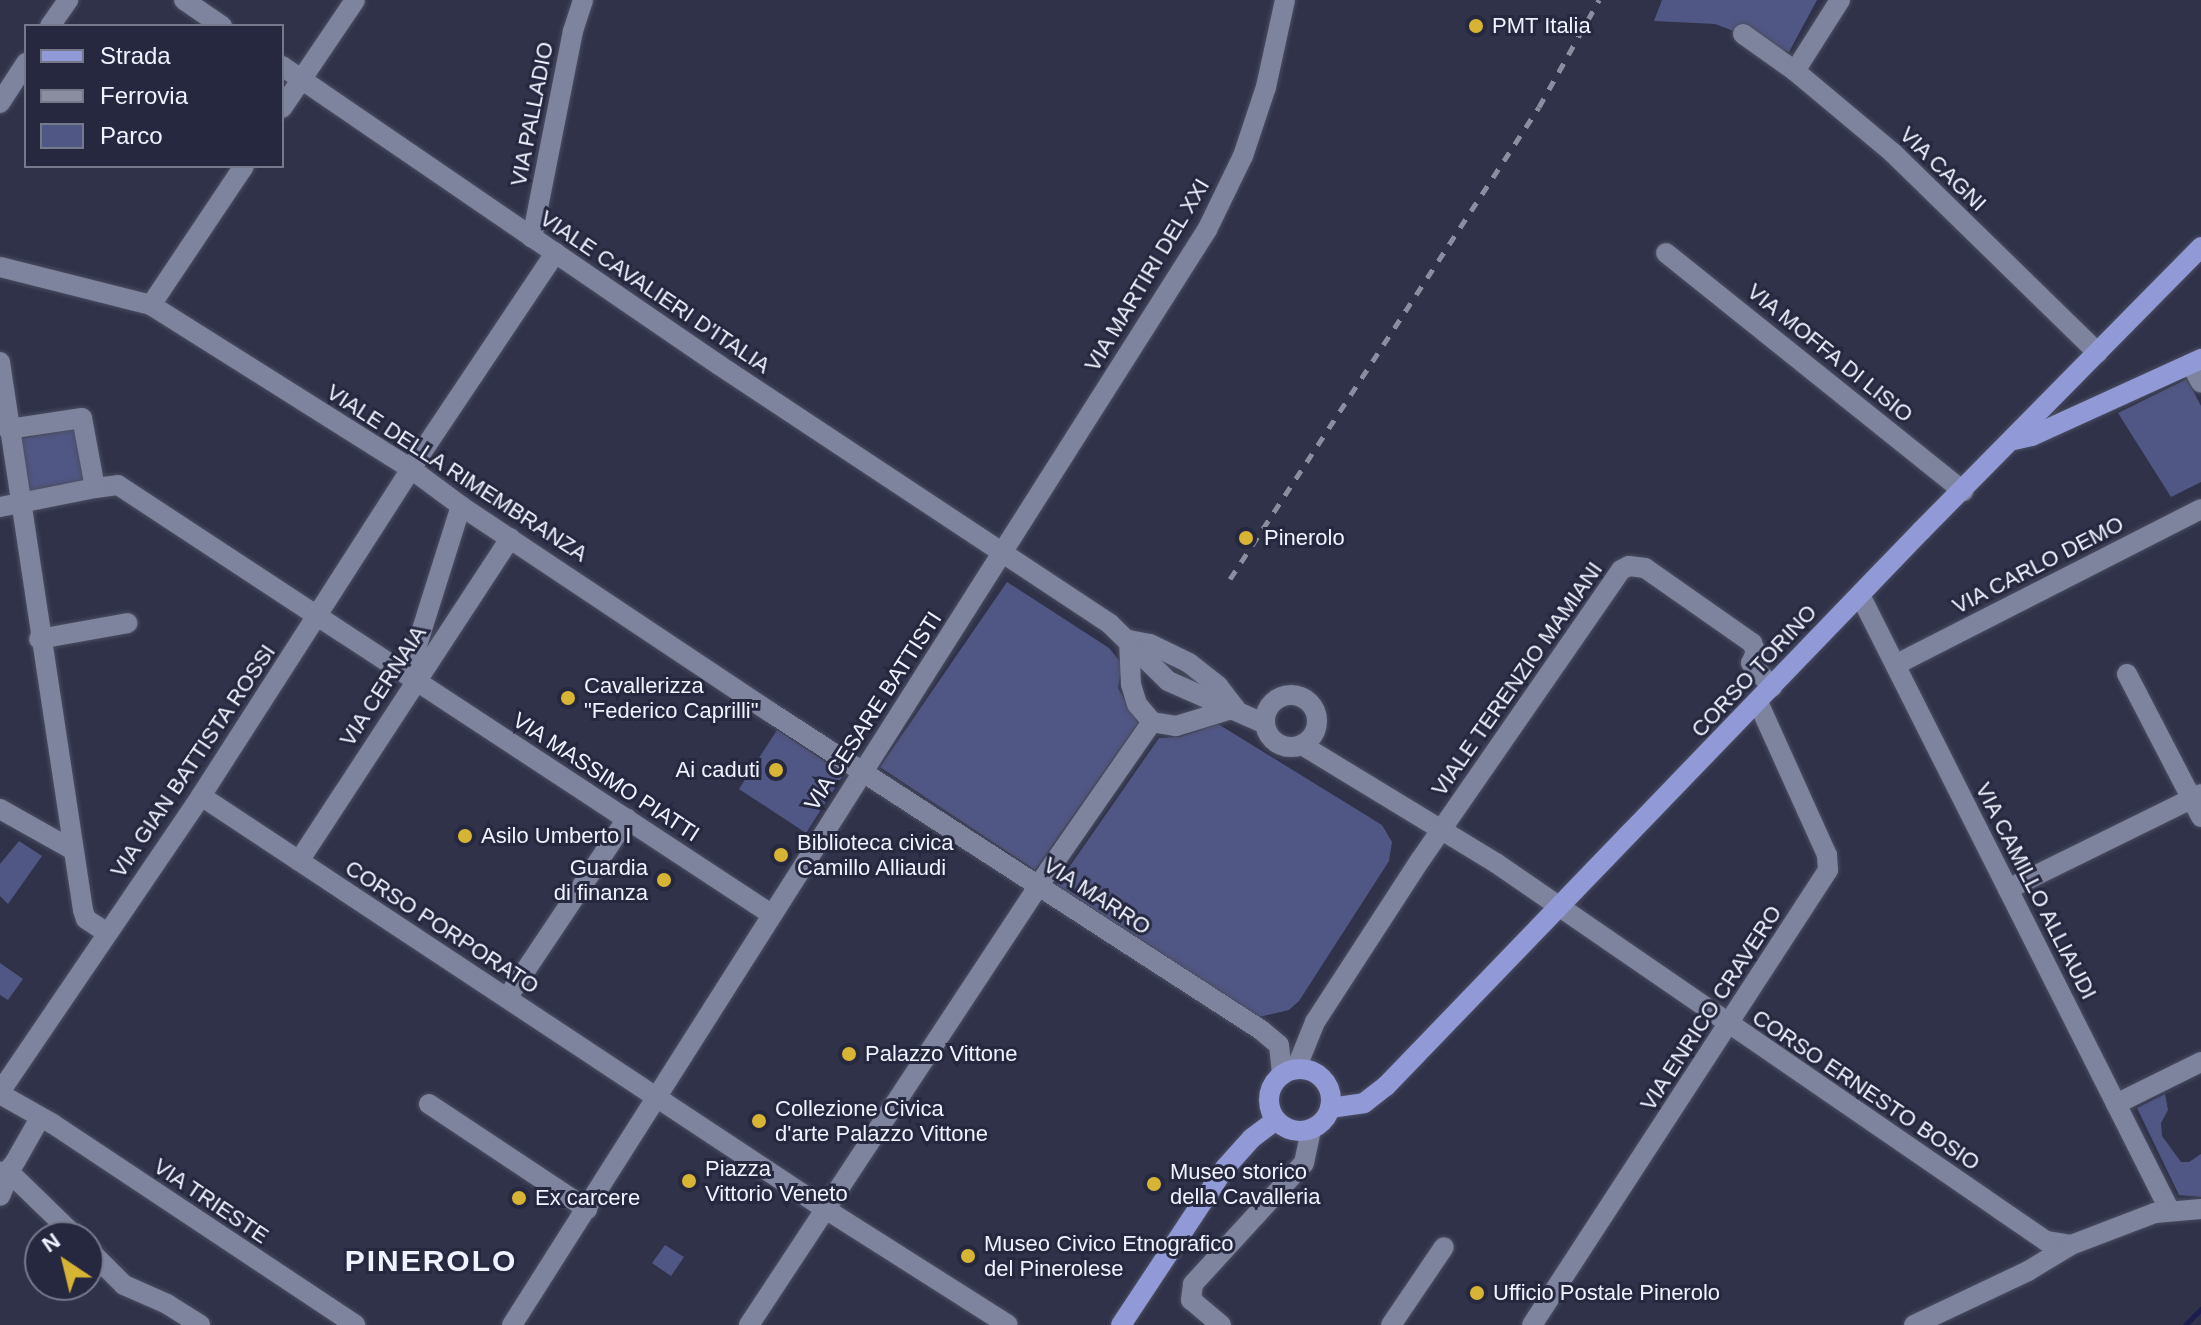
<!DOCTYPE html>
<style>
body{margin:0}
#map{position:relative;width:2201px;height:1325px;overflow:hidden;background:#2f3249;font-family:Helvetica,sans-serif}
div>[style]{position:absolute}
.green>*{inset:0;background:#515785}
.stream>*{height:5px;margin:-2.5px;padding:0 2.5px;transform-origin:2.5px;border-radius:2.5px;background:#1b1c50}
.roads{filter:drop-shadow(0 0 2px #4b4e61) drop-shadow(0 0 2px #4b4e61)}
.minor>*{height:20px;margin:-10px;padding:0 10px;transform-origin:10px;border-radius:10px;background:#7e839e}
.minor>.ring{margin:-10px;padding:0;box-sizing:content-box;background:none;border:20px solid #7e839e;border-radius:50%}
.major>*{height:20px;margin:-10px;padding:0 10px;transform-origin:10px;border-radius:10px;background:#9199d6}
.major>.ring{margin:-10px;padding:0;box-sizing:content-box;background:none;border:20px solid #9199d6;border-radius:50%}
.rail>*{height:5px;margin-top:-2.5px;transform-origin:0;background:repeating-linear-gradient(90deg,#8b8ea0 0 10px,transparent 0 20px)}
.dots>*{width:22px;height:22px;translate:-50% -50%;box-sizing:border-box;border:4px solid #25283f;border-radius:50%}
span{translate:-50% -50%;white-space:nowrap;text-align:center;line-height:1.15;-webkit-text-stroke:6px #25283f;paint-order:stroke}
.poi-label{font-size:22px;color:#f0f3ff}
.left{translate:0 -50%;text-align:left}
.right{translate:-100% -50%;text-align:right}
.street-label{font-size:22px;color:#f0f3ff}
.district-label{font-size:30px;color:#f0f3ff;font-weight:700;letter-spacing:2px}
.legend{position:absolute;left:24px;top:24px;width:260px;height:144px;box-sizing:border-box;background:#25283f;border:2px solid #76798c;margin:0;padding:10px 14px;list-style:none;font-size:24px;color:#f0f3ff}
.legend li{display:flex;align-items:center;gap:16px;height:40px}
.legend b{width:40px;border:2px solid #76798c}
.north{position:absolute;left:24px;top:1221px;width:80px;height:80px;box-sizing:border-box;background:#25283f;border:2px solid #76798c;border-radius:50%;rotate:325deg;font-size:22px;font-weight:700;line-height:32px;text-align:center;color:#f0f3ff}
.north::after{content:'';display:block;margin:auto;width:28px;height:36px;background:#d7b434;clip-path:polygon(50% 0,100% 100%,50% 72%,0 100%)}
</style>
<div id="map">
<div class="green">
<i style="clip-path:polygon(1662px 0,1817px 0,1789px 52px,1715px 24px,1654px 21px)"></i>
<i style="clip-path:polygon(2187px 379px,2201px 406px,2201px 482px,2171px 497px,2118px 413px)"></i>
<i style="clip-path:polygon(80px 428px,90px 484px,29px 495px,19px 439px)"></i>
<i style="clip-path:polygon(1007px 582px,1109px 648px,1122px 664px,1118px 688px,1138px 723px,1035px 870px,880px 767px)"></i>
<i style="clip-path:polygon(1218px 724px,1382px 825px,1392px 842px,1389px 861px,1299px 1001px,1289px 1010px,1259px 1017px,1056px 886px,1159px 738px,1180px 737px)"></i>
<i style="clip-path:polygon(777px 730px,844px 774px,806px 833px,739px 789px)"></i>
<i style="clip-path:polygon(19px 841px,42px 856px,8px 904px,0 896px,0 864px)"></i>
<i style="clip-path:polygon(0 963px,23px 979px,8px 1000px,0 995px)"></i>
<i style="clip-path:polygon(2165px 1094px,2168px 1110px,2161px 1123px,2162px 1136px,2181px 1162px,2189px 1162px,2201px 1154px,2201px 1197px,2179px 1195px,2137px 1108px)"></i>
<i style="clip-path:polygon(665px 1245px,684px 1257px,671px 1276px,652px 1263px)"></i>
</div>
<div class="stream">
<i style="left:2185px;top:1325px;width:23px;rotate:-45deg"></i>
</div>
<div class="roads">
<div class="minor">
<i style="left:184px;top:0;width:46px;rotate:34.4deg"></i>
<i style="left:50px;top:26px;width:32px;rotate:-55deg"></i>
<i style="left:1743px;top:34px;width:64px;rotate:35.4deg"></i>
<i style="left:1795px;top:71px;width:128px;rotate:39.9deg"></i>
<i style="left:1893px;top:153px;width:286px;rotate:44.3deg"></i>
<i style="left:282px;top:66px;width:529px;rotate:34.38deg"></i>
<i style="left:719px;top:365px;width:468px;rotate:33.5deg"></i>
<i style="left:1109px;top:623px;width:83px;rotate:44.5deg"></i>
<i style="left:1168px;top:681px;width:106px;rotate:23.9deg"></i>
<i style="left:1795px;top:71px;width:84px;rotate:-57.6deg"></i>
<i style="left:0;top:103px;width:48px;rotate:-57deg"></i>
<i style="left:282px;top:108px;width:130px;rotate:-55.9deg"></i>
<i style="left:532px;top:238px;width:211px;rotate:-78.8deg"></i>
<i style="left:573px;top:31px;width:33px;rotate:-72deg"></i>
<i style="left:1666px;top:253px;width:381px;rotate:38.7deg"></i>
<i style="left:0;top:267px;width:156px;rotate:14.1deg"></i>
<i style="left:151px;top:305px;width:307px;rotate:32.2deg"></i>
<i style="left:411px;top:469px;width:62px;rotate:36.5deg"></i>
<i style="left:461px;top:506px;width:371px;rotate:33.7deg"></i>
<i style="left:770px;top:712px;width:585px;rotate:32.93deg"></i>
<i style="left:1261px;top:1030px;width:23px;rotate:40deg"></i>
<i style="left:1279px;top:1045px;width:30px;rotate:84deg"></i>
<i style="left:151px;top:305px;width:167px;rotate:-56.2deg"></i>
<i style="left:0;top:362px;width:554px;rotate:81.39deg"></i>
<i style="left:83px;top:910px;width:9px;rotate:72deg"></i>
<i style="left:86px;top:919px;width:24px;rotate:33deg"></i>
<i style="left:2191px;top:364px;width:21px;rotate:62deg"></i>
<i style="left:95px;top:488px;width:23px;rotate:-7deg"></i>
<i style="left:118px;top:485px;width:781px;rotate:33.3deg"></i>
<i style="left:0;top:507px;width:97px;rotate:-11.3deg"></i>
<i style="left:95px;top:488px;width:71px;rotate:-100.5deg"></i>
<i style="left:82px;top:418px;width:75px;rotate:171.5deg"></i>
<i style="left:1860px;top:595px;width:687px;rotate:63.29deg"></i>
<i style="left:39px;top:639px;width:90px;rotate:-10.2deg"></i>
<i style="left:1129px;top:640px;width:21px;rotate:11deg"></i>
<i style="left:1150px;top:644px;width:43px;rotate:26deg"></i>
<i style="left:1189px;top:663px;width:37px;rotate:38deg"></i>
<i style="left:1218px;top:686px;width:28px;rotate:52deg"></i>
<i style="left:1235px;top:708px;width:62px;rotate:163deg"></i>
<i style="left:1176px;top:726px;width:24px;rotate:-171deg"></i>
<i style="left:1152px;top:722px;width:23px;rotate:-130deg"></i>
<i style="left:1137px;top:704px;width:21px;rotate:-107deg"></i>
<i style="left:1131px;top:684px;width:44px;rotate:-92.6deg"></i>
<i style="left:1897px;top:664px;width:341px;rotate:-27deg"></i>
<i style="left:2127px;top:674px;width:161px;rotate:62.6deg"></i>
<i style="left:414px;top:681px;width:23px;rotate:-92deg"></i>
<i style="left:413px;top:658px;width:159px;rotate:-72.5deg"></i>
<i class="ring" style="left:1265px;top:695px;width:32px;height:32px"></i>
<i style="left:1302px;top:745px;width:227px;rotate:31.3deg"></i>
<i style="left:1496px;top:863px;width:667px;rotate:34.5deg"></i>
<i style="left:2046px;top:1241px;width:25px;rotate:9deg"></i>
<i style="left:201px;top:796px;width:751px;rotate:33.48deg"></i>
<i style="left:827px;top:1210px;width:214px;rotate:32.4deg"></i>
<i style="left:0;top:809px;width:84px;rotate:29.3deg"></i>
<i style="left:299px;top:861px;width:386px;rotate:-56.8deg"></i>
<i style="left:2008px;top:889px;width:215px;rotate:-26.2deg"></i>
<i style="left:507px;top:998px;width:216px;rotate:-56.2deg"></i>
<i style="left:1296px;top:1069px;width:51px;rotate:-68deg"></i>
<i style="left:1315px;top:1022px;width:194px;rotate:-57deg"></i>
<i style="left:1421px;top:859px;width:351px;rotate:-55.3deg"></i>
<i style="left:1621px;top:570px;width:9px;rotate:-27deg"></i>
<i style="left:1629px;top:566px;width:16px;rotate:7deg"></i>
<i style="left:1645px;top:568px;width:131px;rotate:35deg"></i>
<i style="left:1752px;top:643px;width:10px;rotate:66deg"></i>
<i style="left:1756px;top:652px;width:12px;rotate:114deg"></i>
<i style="left:1751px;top:663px;width:32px;rotate:49deg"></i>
<i style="left:0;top:1092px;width:358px;rotate:-55.8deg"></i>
<i style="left:201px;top:796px;width:402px;rotate:-57.3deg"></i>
<i style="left:418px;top:458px;width:247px;rotate:-56.2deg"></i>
<i style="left:0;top:1094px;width:61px;rotate:29.5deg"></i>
<i style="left:53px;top:1124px;width:363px;rotate:33.6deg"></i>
<i style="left:429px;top:1104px;width:190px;rotate:33.6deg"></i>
<i style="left:2116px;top:1104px;width:95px;rotate:-26.3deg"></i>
<i style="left:8px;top:1171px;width:95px;rotate:44.1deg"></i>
<i style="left:0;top:1172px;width:8px;rotate:-7deg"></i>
<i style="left:8px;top:1171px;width:11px;rotate:-52deg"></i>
<i style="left:15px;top:1162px;width:51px;rotate:-60.4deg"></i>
<i style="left:0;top:1175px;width:9px;rotate:49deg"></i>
<i style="left:6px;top:1182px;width:15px;rotate:113deg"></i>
<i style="left:88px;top:1249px;width:51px;rotate:45deg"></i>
<i style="left:124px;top:1285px;width:47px;rotate:23.8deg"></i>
<i style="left:167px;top:1304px;width:39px;rotate:32deg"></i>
<i style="left:512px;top:1325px;width:1297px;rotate:-57.6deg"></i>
<i style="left:1207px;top:230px;width:82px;rotate:-64.1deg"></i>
<i style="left:1243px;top:156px;width:73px;rotate:-71.6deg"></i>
<i style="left:1266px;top:87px;width:89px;rotate:-77.7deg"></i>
<i style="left:749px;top:1325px;width:545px;rotate:-56.6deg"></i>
<i style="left:1049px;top:870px;width:180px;rotate:-55.2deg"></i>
<i style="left:1221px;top:1325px;width:39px;rotate:-140deg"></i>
<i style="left:1191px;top:1300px;width:16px;rotate:-83deg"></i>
<i style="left:1193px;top:1284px;width:164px;rotate:-47.5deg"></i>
<i style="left:1304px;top:1163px;width:35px;rotate:-78deg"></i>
<i style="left:1391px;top:1325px;width:94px;rotate:-55.8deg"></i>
<i style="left:1532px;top:1325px;width:543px;rotate:-56.95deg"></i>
<i style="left:1828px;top:870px;width:15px;rotate:-94deg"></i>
<i style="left:1827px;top:855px;width:168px;rotate:-114.3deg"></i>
<i style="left:1914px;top:1325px;width:126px;rotate:-25.3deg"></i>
<i style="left:2028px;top:1271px;width:50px;rotate:-31.2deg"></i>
<i style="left:2071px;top:1245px;width:90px;rotate:-20.9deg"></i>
<i style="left:2155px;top:1213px;width:46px;rotate:-5deg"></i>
</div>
<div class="major">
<i style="left:2014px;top:440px;width:18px;rotate:-13deg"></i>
<i style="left:2032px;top:436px;width:186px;rotate:-24.5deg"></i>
<i class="ring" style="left:1269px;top:1069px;width:42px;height:42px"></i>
<i style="left:1330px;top:1108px;width:34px;rotate:-8deg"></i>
<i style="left:1364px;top:1103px;width:28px;rotate:-38deg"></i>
<i style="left:1386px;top:1086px;width:771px;rotate:-46.05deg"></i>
<i style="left:1921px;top:531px;width:399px;rotate:-45.4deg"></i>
<i style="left:1121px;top:1325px;width:188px;rotate:-56.5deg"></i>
<i style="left:1225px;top:1168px;width:40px;rotate:-48deg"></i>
<i style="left:1252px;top:1138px;width:30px;rotate:-37deg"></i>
</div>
</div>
<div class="rail">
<i style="left:1230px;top:579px;width:564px;rotate:-56.79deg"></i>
<i style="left:1539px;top:107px;width:123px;rotate:-60.7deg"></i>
</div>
<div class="dots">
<i style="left:1476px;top:26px;background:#d7b434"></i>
<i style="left:1246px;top:538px;background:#d7b434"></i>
<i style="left:568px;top:698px;background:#d7b434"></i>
<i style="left:776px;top:770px;background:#d7b434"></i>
<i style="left:465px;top:836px;background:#d7b434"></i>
<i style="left:781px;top:855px;background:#d7b434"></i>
<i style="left:664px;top:880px;background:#d7b434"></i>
<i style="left:849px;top:1054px;background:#d7b434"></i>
<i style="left:759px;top:1121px;background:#d7b434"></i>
<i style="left:689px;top:1181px;background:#d7b434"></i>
<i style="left:1154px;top:1184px;background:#d7b434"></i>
<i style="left:519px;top:1198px;background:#d7b434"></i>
<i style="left:968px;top:1256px;background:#d7b434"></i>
<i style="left:1477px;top:1293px;background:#d7b434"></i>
</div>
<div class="poi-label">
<span class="left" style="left:1492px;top:26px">PMT Italia</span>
<span class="left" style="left:1264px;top:538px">Pinerolo</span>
<span class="left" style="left:584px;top:698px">Cavallerizza<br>"Federico Caprilli"</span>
<span class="right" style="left:760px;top:770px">Ai caduti</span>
<span class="left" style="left:481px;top:836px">Asilo Umberto I</span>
<span class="left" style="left:797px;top:855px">Biblioteca civica<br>Camillo Alliaudi</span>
<span class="right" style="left:648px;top:880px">Guardia<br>di finanza</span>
<span class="left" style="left:865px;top:1054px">Palazzo Vittone</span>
<span class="left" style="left:775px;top:1121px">Collezione Civica<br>d'arte Palazzo Vittone</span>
<span class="left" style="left:705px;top:1181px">Piazza<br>Vittorio Veneto</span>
<span class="left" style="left:1170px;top:1184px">Museo storico<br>della Cavalleria</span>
<span class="left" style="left:535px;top:1198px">Ex carcere</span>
<span class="left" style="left:984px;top:1256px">Museo Civico Etnografico<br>del Pinerolese</span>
<span class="left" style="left:1493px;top:1293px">Ufficio Postale Pinerolo</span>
</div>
<div class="street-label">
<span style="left:532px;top:114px;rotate:-79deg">VIA PALLADIO</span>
<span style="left:1943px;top:169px;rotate:44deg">VIA CAGNI</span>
<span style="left:1147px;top:275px;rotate:-59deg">VIA MARTIRI DEL XXI</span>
<span style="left:655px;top:292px;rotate:34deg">VIALE CAVALIERI D'ITALIA</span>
<span style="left:1830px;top:353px;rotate:39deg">VIA MOFFA DI LISIO</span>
<span style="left:457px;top:473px;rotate:33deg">VIALE DELLA RIMEMBRANZA</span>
<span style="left:2038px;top:565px;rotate:-27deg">VIA CARLO DEMO</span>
<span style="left:1754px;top:671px;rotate:-47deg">CORSO TORINO</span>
<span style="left:1517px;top:679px;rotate:-55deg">VIALE TERENZIO MAMIANI</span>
<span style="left:383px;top:686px;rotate:-57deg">VIA CERNAIA</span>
<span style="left:873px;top:711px;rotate:-57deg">VIA CESARE BATTISTI</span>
<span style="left:193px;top:761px;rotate:-56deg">VIA GIAN BATTISTA ROSSI</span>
<span style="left:606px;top:777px;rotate:33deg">VIA MASSIMO PIATTI</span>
<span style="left:2036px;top:891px;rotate:63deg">VIA CAMILLO ALLIAUDI</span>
<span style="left:1097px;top:896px;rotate:33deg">VIA MARRO</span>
<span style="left:442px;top:927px;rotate:33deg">CORSO PORPORATO</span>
<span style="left:1711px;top:1008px;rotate:-57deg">VIA ENRICO CRAVERO</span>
<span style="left:1866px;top:1090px;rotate:34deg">CORSO ERNESTO BOSIO</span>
<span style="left:211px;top:1201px;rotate:34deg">VIA TRIESTE</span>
</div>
<div class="district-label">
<span style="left:431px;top:1261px">PINEROLO</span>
</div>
<ul class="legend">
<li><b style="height:10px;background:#9199d6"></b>Strada</li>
<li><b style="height:10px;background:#8b8ea0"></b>Ferrovia</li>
<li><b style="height:22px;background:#515785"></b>Parco</li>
</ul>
<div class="north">N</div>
</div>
